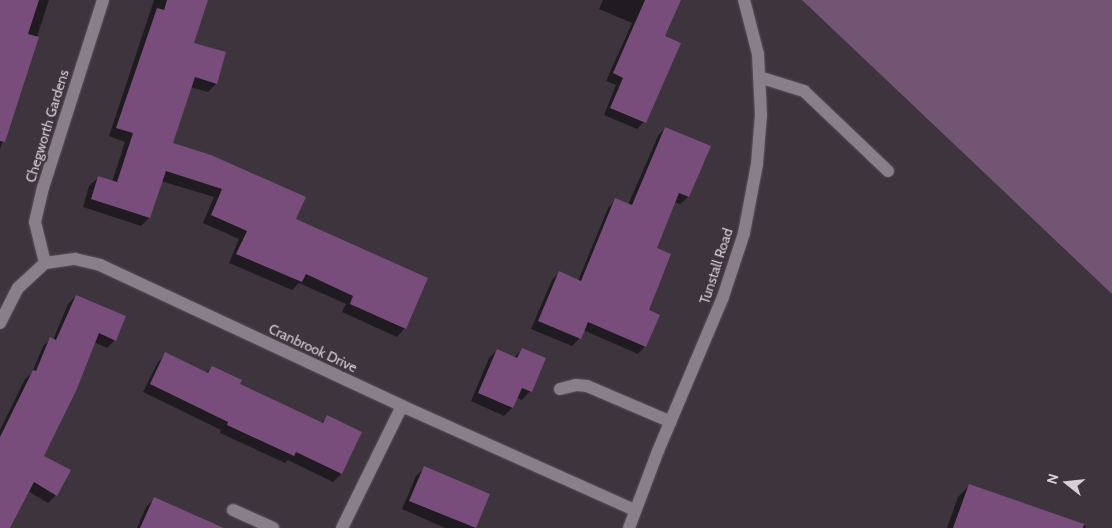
<!DOCTYPE html>
<style>
body{margin:0}
#map{position:relative;width:1112px;height:528px;overflow:hidden;background:#3d343d;font-family:Cabin,sans-serif}
div>[style]{position:absolute}
.green>*{inset:0;background:#725473}
.shadow>*{inset:0;background:#0007}
.building>*{inset:0;background:#784c7b}
.roads{filter:drop-shadow(0 0 1px #595159) drop-shadow(0 0 1px #595159)}
.minor>*{height:12px;margin:-6px;padding:0 6px;transform-origin:6px;border-radius:6px;background:#897e89}
span{translate:-50% -50%;white-space:nowrap;text-align:center;line-height:1.15;-webkit-text-stroke:4.5px #3d343d;paint-order:stroke}
.street-label{font-size:14px;color:#d6d0d6}
.north{position:absolute;left:1042px;top:458px;width:50px;height:50px;-webkit-text-stroke:4px #3d343d;paint-order:stroke;rotate:286deg;font-size:14px;font-weight:700;line-height:20px;text-align:center;color:#d6d0d6}
.north::after{content:'';display:block;margin:auto;width:18px;height:22px;background:#d6d0d6;clip-path:polygon(50% 0,100% 100%,50% 72%,0 100%)}
</style>
<div id="map">
<div class="green">
<i style="clip-path:polygon(802px 0,1112px 0,1112px 294px)"></i>
</div>
<div class="shadow">
<i style="clip-path:polygon(0 0,49px 0,0 149px)"></i>
<i style="clip-path:polygon(154px 0,207px 0,193px 44px,225px 53px,216px 84px,208px 92px,190px 87px,171px 144px,295px 220px,405px 328px,397px 337px,342px 312px,346px 304px,299px 283px,292px 290px,229px 263px,239px 239px,203px 223px,214px 197px,161px 181px,149px 218px,141px 226px,83px 207px,89px 186px,98px 178px,112px 182px,125px 142px,109px 136px)"></i>
<i style="clip-path:polygon(603px 0,679px 0,663px 36px,644px 122px,637px 129px,604px 115px,616px 85px,606px 81px,632px 23px,599px 9px)"></i>
<i style="clip-path:polygon(665px 128px,709px 147px,688px 197px,680px 204px,674px 202px,655px 249px,647px 310px,645px 346px,638px 354px,583px 330px,580px 338px,572px 346px,531px 329px,552px 280px,559px 273px,578px 281px,608px 208px,616px 200px,628px 205px,658px 136px)"></i>
<i style="clip-path:polygon(76px 296px,115px 340px,107px 348px,94px 342px,42px 457px,56px 495px,48px 503px,28px 491px,9px 528px,0 528px,0 430px,25px 379px,32px 373px,43px 346px,51px 339px,53px 340px,68px 304px)"></i>
<i style="clip-path:polygon(522px 349px,544px 359px,530px 391px,522px 400px,516px 397px,512px 408px,504px 416px,471px 401px,489px 358px,497px 350px,514px 358px)"></i>
<i style="clip-path:polygon(166px 354px,206px 373px,212px 367px,238px 385px,321px 423px,327px 417px,360px 433px,341px 474px,333px 482px,288px 460px,285px 463px,220px 433px,221px 430px,143px 392px,158px 362px)"></i>
<i style="clip-path:polygon(425px 467px,489px 495px,475px 528px,445px 528px,402px 509px,416px 476px)"></i>
<i style="clip-path:polygon(969px 486px,1086px 526px,1085px 528px,947px 528px,958px 497px)"></i>
<i style="clip-path:polygon(154px 499px,181px 528px,137px 528px,146px 507px)"></i>
</div>
<div class="building">
<i style="clip-path:polygon(0 0,39px 0,28px 34px,39px 37px,5px 142px,0 141px)"></i>
<i style="clip-path:polygon(167px 0,208px 0,194px 43px,226px 52px,217px 84px,195px 77px,173px 143px,211px 155px,306px 197px,296px 219px,428px 278px,406px 329px,350px 304px,353px 296px,306px 274px,302px 282px,236px 254px,247px 231px,211px 215px,222px 189px,166px 171px,150px 218px,91px 199px,98px 176px,117px 182px,133px 133px,116px 128px,157px 8px,164px 10px)"></i>
<i style="clip-path:polygon(645px 0,681px 0,665px 36px,681px 43px,646px 123px,610px 108px,623px 78px,613px 73px)"></i>
<i style="clip-path:polygon(665px 127px,711px 146px,689px 197px,679px 193px,657px 248px,671px 254px,649px 310px,660px 315px,646px 347px,588px 322px,581px 339px,538px 321px,559px 271px,581px 281px,615px 198px,632px 205px)"></i>
<i style="clip-path:polygon(76px 295px,126px 316px,116px 341px,99px 333px,76px 391px,44px 456px,71px 470px,57px 496px,34px 482px,10px 528px,0 528px,0 437px,33px 370px,36px 371px,50px 337px,56px 340px)"></i>
<i style="clip-path:polygon(522px 348px,546px 358px,532px 392px,522px 388px,513px 408px,478px 393px,497px 349px,517px 358px)"></i>
<i style="clip-path:polygon(165px 352px,208px 373px,212px 366px,242px 380px,240px 384px,323px 423px,327px 415px,362px 432px,342px 474px,296px 452px,294px 456px,227px 425px,228px 422px,150px 384px)"></i>
<i style="clip-path:polygon(424px 466px,490px 494px,476px 528px,409px 501px)"></i>
<i style="clip-path:polygon(969px 484px,1084px 524px,1083px 528px,953px 528px)"></i>
<i style="clip-path:polygon(154px 497px,224px 528px,140px 528px)"></i>
</div>
<div class="roads">
<div class="minor">
<i style="left:759px;top:77px;width:47px;rotate:17.3deg"></i>
<i style="left:804px;top:91px;width:116px;rotate:43.6deg"></i>
<i style="left:45px;top:263px;width:42px;rotate:-103.7deg"></i>
<i style="left:35px;top:222px;width:35px;rotate:-77deg"></i>
<i style="left:43px;top:188px;width:197px;rotate:-72.3deg"></i>
<i style="left:0;top:323px;width:39px;rotate:-63deg"></i>
<i style="left:18px;top:288px;width:37px;rotate:-43deg"></i>
<i style="left:45px;top:263px;width:30px;rotate:-8deg"></i>
<i style="left:75px;top:259px;width:26px;rotate:13deg"></i>
<i style="left:100px;top:265px;width:333px;rotate:25deg"></i>
<i style="left:402px;top:406px;width:255px;rotate:24.1deg"></i>
<i style="left:560px;top:389px;width:16px;rotate:-14deg"></i>
<i style="left:576px;top:385px;width:11px;rotate:5deg"></i>
<i style="left:587px;top:386px;width:91px;rotate:23.2deg"></i>
<i style="left:233px;top:510px;width:44px;rotate:24.2deg"></i>
<i style="left:342px;top:528px;width:136px;rotate:-63.8deg"></i>
<i style="left:629px;top:528px;width:82px;rotate:-69.4deg"></i>
<i style="left:658px;top:451px;width:167px;rotate:-67.1deg"></i>
<i style="left:723px;top:297px;width:67px;rotate:-71.8deg"></i>
<i style="left:744px;top:233px;width:70px;rotate:-79.3deg"></i>
<i style="left:757px;top:164px;width:50px;rotate:-85.4deg"></i>
<i style="left:761px;top:114px;width:60px;rotate:-92.9deg"></i>
<i style="left:758px;top:54px;width:56px;rotate:-104.5deg"></i>
</div>
</div>
<div class="street-label">
<span style="left:47px;top:126px;rotate:-73deg">Chegworth Gardens</span>
<span style="left:716px;top:266px;rotate:-72deg">Tunstall Road</span>
<span style="left:313px;top:348px;rotate:25deg">Cranbrook Drive</span>
</div>
<div class="north">N</div>
</div>
